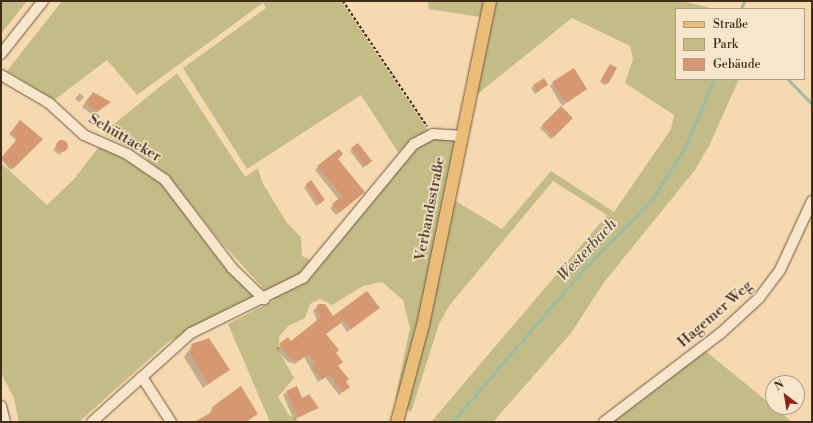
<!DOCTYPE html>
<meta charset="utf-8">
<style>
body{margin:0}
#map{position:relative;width:813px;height:423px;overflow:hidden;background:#f5d9b0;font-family:"Libre Bodoni",serif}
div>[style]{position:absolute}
.green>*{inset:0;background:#c4bc86}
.shadow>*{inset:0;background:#0003}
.stream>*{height:2.5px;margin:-1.25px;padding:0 1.25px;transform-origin:1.25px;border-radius:1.25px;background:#9dbba5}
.building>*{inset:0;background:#d59872}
.round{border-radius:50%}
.path>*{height:1.5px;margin-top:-0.75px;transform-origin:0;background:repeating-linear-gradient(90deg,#422d1a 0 3px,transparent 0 5px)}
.roads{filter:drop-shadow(0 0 1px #6f5840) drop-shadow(0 0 1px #6f5840)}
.minor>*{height:10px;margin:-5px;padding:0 5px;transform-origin:5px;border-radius:5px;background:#f8e6cc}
.major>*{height:12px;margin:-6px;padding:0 6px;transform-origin:6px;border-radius:6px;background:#eabc78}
span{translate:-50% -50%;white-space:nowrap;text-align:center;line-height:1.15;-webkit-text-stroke:3px #f8e6cc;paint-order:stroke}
.street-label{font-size:15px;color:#422d1a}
.water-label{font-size:16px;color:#59503d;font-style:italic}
.frame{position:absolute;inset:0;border:2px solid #422d1a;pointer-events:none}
.legend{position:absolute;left:675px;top:8px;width:130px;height:72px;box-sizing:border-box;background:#f8e6cc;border:1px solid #af9c85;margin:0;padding:5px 7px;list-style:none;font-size:12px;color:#422d1a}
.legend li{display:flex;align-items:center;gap:8px;height:20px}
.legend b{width:20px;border:1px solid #af9c85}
.north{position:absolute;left:765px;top:375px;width:40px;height:40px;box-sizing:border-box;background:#f8e6cc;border:1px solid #af9c85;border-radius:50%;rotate:329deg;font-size:11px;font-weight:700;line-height:16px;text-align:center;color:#422d1a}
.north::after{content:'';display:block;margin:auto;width:14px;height:18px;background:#8f2418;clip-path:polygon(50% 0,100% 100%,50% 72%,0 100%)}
</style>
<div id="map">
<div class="green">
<i style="clip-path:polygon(1px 1px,27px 1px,1px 34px)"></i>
<i style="clip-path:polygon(62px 1px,341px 1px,429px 132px,398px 152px,361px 95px,247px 169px,183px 68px,266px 8px,263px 3px,137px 95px,107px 60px,54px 100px,7px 71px)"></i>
<i style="clip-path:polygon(428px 1px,484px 1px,480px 17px,429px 9px)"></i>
<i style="clip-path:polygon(495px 1px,682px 1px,714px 9px,676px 9px,676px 79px,739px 79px,709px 146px,695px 170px,605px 281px,571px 333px,493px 422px,431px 422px,607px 215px,553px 181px,449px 306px,439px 324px,411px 412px,395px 399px,410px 328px,403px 300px,382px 282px,363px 286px,332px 305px,320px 299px,310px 304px,305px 318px,288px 326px,279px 337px,279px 351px,294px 378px,278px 397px,289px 415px,301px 422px,270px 422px,228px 324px,274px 300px,220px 241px,169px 177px,140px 154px,103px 133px,177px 73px,245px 177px,258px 168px,262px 182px,287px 223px,301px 237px,302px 256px,313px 261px,408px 149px,429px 138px,456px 138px,422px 302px,454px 200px,502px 229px,551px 171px,614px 212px,671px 129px,674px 115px,625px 83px,633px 59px,630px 46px,572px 18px,475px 96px)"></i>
<i style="clip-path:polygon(101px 144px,154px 176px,171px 193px,255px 297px,168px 342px,79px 422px,19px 422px,14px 398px,1px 373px,1px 163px,47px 205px,74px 179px)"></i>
<i style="clip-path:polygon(702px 348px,792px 422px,608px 422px)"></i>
</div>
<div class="shadow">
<i style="clip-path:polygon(608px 68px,608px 83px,605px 85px,600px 82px)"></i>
<i style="clip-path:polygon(543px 80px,547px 85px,535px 94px,531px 88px)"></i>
<i style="clip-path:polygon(553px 83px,586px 89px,562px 106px,550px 86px)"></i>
<i style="clip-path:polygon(80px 93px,84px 97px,79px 102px,75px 99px)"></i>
<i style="clip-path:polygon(89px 97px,110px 102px,93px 115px,82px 107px)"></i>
<i style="clip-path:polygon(561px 107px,572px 118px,551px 139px,540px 128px)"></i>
<i style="clip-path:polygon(18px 124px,42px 140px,10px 170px,1px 159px,16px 140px,9px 134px)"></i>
<i style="clip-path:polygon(61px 140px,67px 144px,60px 155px,53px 150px)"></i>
<i style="clip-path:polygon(358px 144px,368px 163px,363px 168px,350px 151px)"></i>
<i style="clip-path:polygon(318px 167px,361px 194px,336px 215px,330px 208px,339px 200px,315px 170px)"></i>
<i style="clip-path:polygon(311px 182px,321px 203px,316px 206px,304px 187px)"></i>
<i style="clip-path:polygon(324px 305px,332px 318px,375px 311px,347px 332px,341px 323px,325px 334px,345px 390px,339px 395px,325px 377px,318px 382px,304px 357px,295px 364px,288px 362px,276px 348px,291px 343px,317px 321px,313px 310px)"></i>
<i style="clip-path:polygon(192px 345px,228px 370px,203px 388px,184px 357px)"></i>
<i style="clip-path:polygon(287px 392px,317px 408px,294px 420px,283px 395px)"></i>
<i style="clip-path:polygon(212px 408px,256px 414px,247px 422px,196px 422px,209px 415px)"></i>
</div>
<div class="stream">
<i style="left:741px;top:9px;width:9px;rotate:-69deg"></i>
<i style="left:788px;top:79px;width:35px;rotate:46deg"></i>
<i style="left:452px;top:422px;width:202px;rotate:-49.2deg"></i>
<i style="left:584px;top:269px;width:98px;rotate:-45.8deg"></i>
<i style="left:652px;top:199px;width:63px;rotate:-57.3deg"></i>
<i style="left:686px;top:146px;width:73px;rotate:-67.3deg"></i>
</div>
<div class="building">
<i style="clip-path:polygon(610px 64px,617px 68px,608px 84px,601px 80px)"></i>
<i style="clip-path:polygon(574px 68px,587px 89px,566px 103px,552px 82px)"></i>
<i style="clip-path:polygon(544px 78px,548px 85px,537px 92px,533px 85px)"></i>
<i style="clip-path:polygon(93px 92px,111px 102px,97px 112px,85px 103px)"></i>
<i style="clip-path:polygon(561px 106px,573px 118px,554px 137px,542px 125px)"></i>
<i style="clip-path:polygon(20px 120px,43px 139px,13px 169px,1px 158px,18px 138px,11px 132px)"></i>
<i class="round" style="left:56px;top:140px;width:12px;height:12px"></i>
<i style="clip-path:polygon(358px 143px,372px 161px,366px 166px,351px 148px)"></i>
<i style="clip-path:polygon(339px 149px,343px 154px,338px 159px,365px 192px,339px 213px,332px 204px,342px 196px,317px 166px)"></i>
<i style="clip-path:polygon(311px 180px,325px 200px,319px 204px,306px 184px)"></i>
<i style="clip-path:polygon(367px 291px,380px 308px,351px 329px,344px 320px,326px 334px,339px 350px,336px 353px,343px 362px,338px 366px,349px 379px,346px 382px,350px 387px,343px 392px,329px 374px,322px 380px,312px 367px,316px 363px,308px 354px,300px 360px,291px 359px,279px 344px,288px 337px,291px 341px,321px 317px,315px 310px,318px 304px,325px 304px,333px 316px)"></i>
<i style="clip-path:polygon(209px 338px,230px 370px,208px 384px,189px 351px,193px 348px,191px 344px)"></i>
<i style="clip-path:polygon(241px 386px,258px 414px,245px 422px,194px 422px,214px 411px,212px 407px)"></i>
<i style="clip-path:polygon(297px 386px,302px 398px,309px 394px,319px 408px,298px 417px,286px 391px)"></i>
</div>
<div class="path">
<i style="left:343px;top:1px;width:151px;rotate:56.1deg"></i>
</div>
<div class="roads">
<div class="minor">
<i style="left:1px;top:54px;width:68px;rotate:-51.6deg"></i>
<i style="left:1px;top:75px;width:56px;rotate:30.3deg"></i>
<i style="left:49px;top:103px;width:47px;rotate:42.4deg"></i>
<i style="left:84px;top:135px;width:47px;rotate:23.8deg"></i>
<i style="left:127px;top:154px;width:46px;rotate:34.4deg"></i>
<i style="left:165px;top:180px;width:111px;rotate:52.7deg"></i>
<i style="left:232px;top:268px;width:45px;rotate:44.1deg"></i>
<i style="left:142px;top:377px;width:54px;rotate:57.2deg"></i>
<i style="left:1px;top:406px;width:16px;rotate:76deg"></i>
<i style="left:92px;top:422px;width:133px;rotate:-42deg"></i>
<i style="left:191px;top:333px;width:125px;rotate:-26.2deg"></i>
<i style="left:303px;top:278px;width:174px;rotate:-50.4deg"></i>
<i style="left:414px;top:144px;width:21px;rotate:-28deg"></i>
<i style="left:433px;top:134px;width:29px;rotate:4deg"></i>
<i style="left:604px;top:422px;width:147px;rotate:-37.3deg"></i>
<i style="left:721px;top:333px;width:52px;rotate:-42.6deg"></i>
<i style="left:759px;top:298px;width:35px;rotate:-53deg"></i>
<i style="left:780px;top:270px;width:76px;rotate:-65.1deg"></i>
</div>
<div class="major">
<i style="left:397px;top:422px;width:100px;rotate:-75deg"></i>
<i style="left:423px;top:325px;width:331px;rotate:-78.3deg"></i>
</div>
</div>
<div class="street-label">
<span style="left:125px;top:138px;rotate:30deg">Schüttacker</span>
<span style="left:430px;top:209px;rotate:-79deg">Verbandsstraße</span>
<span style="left:715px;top:314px;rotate:-41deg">Hagemer Weg</span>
</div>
<div class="water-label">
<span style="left:587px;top:250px;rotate:-47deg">Westerbach</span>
</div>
<div class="frame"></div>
<ul class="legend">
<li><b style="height:5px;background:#eabc78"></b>Straße</li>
<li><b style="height:11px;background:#c4bc86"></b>Park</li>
<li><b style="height:11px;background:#d59872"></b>Gebäude</li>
</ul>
<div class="north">N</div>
</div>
